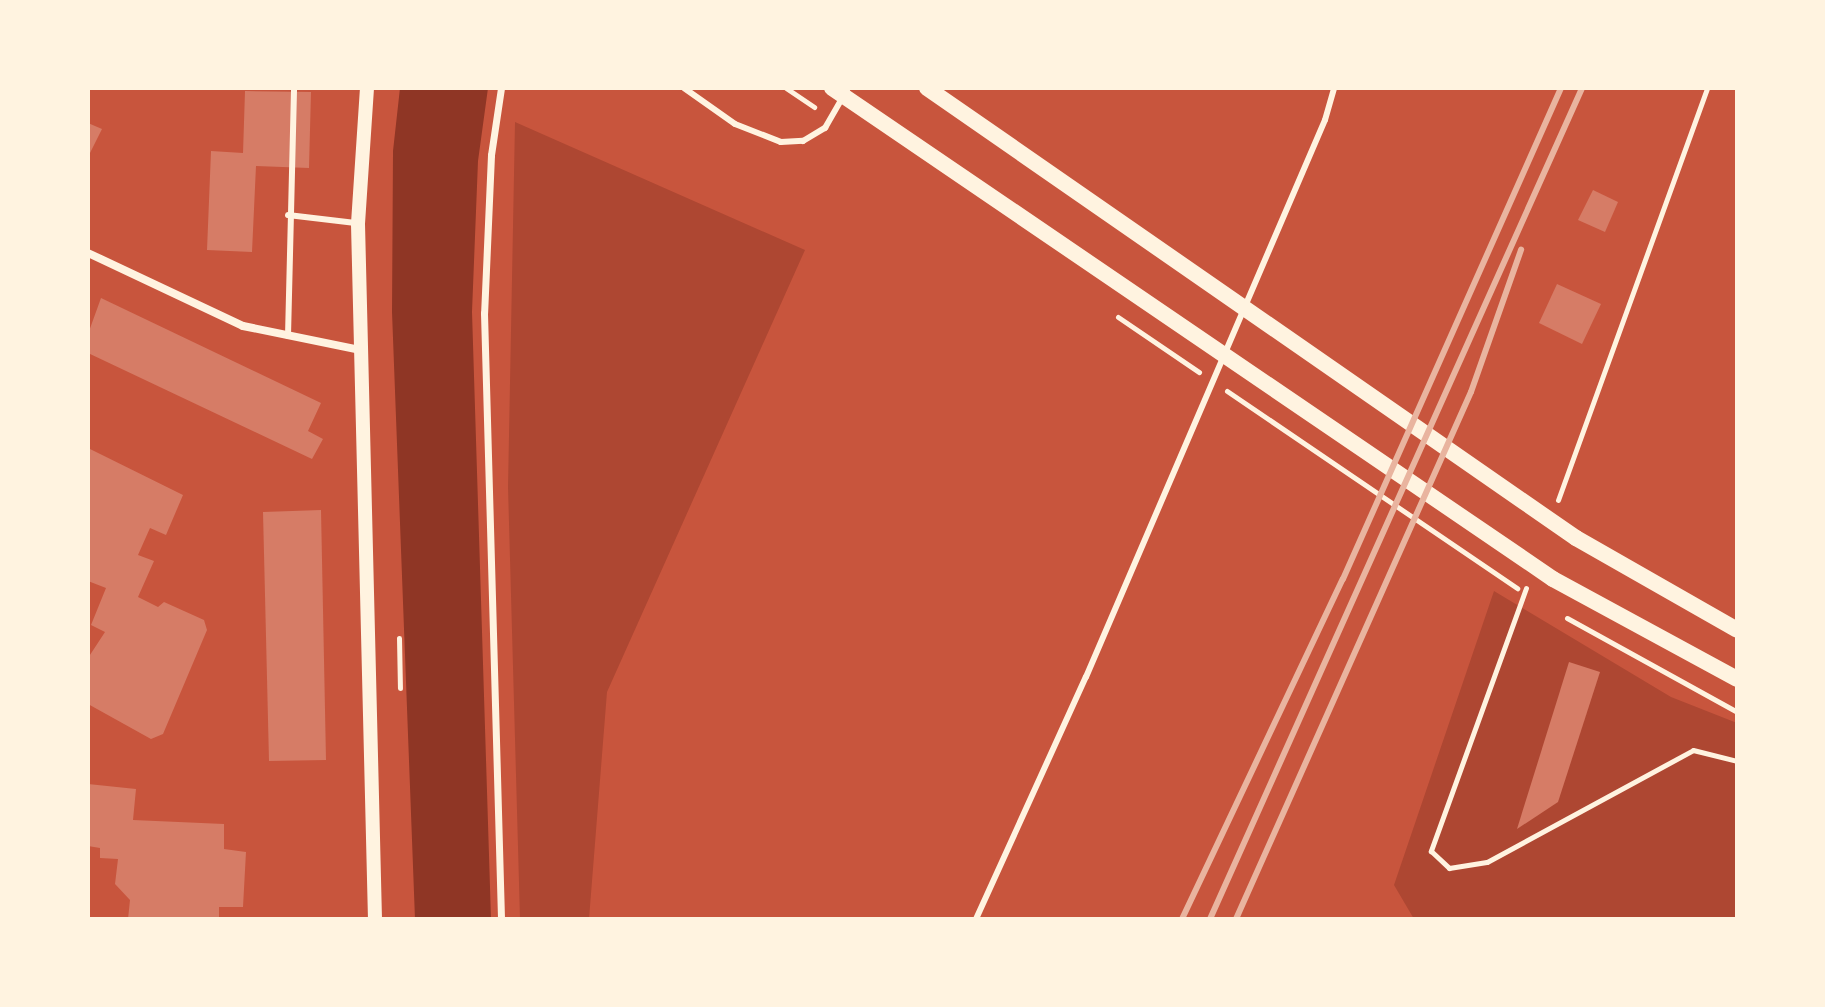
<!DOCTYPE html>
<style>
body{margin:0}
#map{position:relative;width:1825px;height:1007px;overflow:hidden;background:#c8553d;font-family:"IBM Plex Sans",sans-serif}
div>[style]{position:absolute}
.green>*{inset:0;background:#ae4732}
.water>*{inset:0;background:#8f3625}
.building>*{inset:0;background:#d67c66}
.path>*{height:5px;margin:-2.5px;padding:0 2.5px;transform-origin:2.5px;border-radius:2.5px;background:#fff3e0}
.service>*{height:6px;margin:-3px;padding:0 3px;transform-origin:3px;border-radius:3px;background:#fff3e0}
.pedestrian>*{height:7px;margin:-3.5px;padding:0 3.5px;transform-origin:3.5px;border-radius:3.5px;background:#fff3e0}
.minor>*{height:8px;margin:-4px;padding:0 4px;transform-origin:4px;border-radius:4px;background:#fff3e0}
.tertiary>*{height:14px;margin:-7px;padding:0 7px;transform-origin:7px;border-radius:7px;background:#fff3e0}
.secondary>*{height:16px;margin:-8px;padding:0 8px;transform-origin:8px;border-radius:8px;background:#fff3e0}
.rail>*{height:6px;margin:-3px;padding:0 3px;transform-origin:3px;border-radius:3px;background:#e9b49f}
span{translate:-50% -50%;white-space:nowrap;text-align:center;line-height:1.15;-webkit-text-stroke:6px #fff3e0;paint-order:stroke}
.frame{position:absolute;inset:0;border:90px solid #fff3e0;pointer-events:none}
</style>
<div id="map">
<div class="green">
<i style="clip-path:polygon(515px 122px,805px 250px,607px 692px,589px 919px,520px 919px,508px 487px)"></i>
<i style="clip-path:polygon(1494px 591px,1671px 697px,1737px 723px,1737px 919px,1414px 919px,1394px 885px)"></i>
</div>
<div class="water">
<i style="clip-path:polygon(400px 88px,488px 88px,478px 161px,472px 312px,491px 919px,415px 919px,392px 312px,393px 151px)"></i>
</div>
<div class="building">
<i style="clip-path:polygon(245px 91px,311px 92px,309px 168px,256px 166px,252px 252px,207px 250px,211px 151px,243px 153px)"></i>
<i style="clip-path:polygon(88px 123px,102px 129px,88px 157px)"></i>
<i style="clip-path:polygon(1593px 190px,1618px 202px,1605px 232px,1578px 220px)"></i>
<i style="clip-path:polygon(1557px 284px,1601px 304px,1582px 344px,1539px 323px)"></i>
<i style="clip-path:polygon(101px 298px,321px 403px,308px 431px,323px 439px,312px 459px,88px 353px,88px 334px)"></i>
<i style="clip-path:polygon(88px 448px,183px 495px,166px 535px,150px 528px,138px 555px,154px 561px,138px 597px,158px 607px,164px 602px,204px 620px,207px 630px,163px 734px,151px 739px,88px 704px,88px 658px,105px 632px,91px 625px,106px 588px,88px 581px)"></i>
<i style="clip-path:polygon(321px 510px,326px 760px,269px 761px,263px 512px)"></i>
<i style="clip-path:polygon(1569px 662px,1600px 672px,1558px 802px,1517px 829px)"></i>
<i style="clip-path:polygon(88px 784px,136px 789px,133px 820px,224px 824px,224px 849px,246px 852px,243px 907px,219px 907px,219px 919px,128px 919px,130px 900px,115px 884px,118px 859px,100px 858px,100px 848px,88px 846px)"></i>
</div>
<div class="path">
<i style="left:786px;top:88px;width:34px;rotate:34deg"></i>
<i style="left:1118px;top:317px;width:98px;rotate:34.2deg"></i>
<i style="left:1227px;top:391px;width:351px;rotate:34.2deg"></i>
<i style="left:1558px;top:500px;width:438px;rotate:-70.1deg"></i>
<i style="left:1526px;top:588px;width:280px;rotate:109.9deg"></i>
<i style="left:1431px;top:851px;width:25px;rotate:43deg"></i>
<i style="left:1449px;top:868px;width:38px;rotate:-9deg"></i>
<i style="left:1487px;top:862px;width:234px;rotate:-28.5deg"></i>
<i style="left:1693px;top:750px;width:45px;rotate:14deg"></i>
<i style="left:1567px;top:618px;width:194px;rotate:28.9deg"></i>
<i style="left:399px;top:638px;width:50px;rotate:88.9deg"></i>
<i style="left:1620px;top:919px;width:49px"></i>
</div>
<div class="service">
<i style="left:684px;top:88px;width:62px;rotate:35.2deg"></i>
<i style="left:735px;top:124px;width:49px;rotate:21.4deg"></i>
<i style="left:781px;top:142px;width:22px;rotate:-3deg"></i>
<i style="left:803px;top:141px;width:26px;rotate:-31deg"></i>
<i style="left:825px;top:128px;width:46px;rotate:-60.1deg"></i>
<i style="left:288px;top:215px;width:68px;rotate:6.7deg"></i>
<i style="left:288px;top:336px;width:248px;rotate:-88.6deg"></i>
<i style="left:976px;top:919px;width:266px;rotate:-65.6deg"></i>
<i style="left:1086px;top:677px;width:606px;rotate:-66.78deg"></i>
<i style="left:1325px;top:120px;width:33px;rotate:-74deg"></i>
</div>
<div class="pedestrian">
<i style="left:501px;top:88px;width:68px;rotate:98.5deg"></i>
<i style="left:491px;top:155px;width:158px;rotate:92.5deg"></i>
<i style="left:484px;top:313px;width:606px;rotate:88.39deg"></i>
</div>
<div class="minor">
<i style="left:88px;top:253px;width:171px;rotate:25.2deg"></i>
<i style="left:243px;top:326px;width:119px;rotate:11.6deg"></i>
</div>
<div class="tertiary">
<i style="left:367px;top:88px;width:136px;rotate:93.8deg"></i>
<i style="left:358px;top:224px;width:695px;rotate:88.6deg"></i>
</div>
<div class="secondary">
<i style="left:832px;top:88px;width:872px;rotate:34.25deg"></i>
<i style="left:1553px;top:579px;width:209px;rotate:28.5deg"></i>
<i style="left:927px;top:88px;width:790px;rotate:34.74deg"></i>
<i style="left:1576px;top:538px;width:185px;rotate:29.7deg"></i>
</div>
<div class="rail">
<i style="left:1182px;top:919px;width:376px;rotate:-64.7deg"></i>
<i style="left:1343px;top:579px;width:537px;rotate:-66.06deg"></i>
<i style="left:1210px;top:919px;width:910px;rotate:-65.88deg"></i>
<i style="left:1236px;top:919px;width:577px;rotate:-65.97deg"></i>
<i style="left:1471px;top:392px;width:151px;rotate:-70.6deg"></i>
</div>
<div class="frame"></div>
</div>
